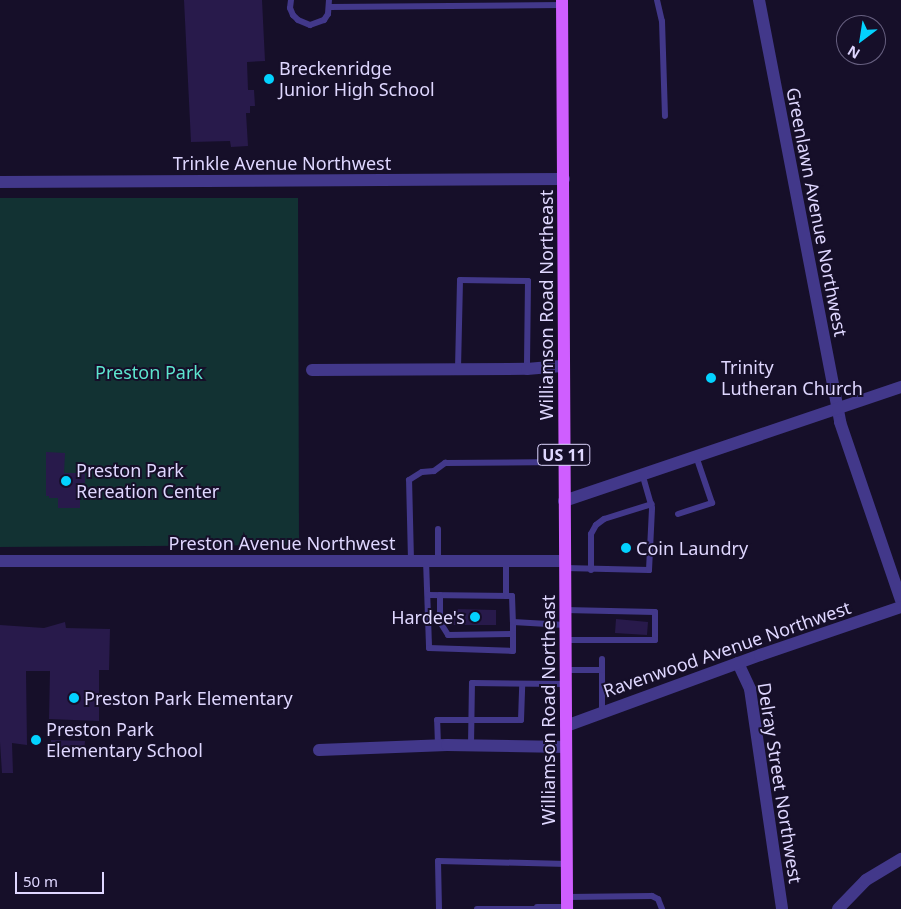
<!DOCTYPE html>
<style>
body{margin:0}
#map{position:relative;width:901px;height:909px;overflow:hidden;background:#160f29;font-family:"Noto Sans",sans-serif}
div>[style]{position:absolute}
.green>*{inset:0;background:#123233}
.building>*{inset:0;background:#281a4b}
.service>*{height:6px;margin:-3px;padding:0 3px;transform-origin:3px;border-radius:3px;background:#42388a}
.minor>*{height:12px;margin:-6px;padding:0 6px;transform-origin:6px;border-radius:6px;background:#42388a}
.primary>*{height:12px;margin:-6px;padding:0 6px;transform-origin:6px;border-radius:6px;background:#cf5eff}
.dots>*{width:14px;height:14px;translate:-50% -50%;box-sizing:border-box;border:2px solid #160f29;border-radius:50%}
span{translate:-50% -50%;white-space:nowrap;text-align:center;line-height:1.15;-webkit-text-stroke:4px #160f29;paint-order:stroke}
.shield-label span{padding:1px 4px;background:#160f29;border:1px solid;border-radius:4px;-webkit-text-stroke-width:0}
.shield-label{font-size:16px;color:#dfd7ff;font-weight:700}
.poi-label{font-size:18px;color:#dfd7ff}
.left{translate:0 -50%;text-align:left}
.right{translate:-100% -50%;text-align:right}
.street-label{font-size:18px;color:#dfd7ff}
.park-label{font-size:18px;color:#5de5ce}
.north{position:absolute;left:836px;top:15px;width:50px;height:50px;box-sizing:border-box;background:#160f29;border:1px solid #665f7f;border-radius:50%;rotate:211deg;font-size:14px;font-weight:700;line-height:20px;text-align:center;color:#dfd7ff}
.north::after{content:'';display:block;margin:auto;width:18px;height:22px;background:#03d2ff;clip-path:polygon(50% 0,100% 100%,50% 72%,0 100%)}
.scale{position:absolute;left:15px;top:872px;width:89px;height:22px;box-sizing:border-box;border:2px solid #dfd7ff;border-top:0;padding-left:6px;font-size:15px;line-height:18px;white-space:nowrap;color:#dfd7ff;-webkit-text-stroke:4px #160f29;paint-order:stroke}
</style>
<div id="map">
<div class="green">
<i style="clip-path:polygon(0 198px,298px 198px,299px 545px,0 547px)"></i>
</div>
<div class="building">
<i style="clip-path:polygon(184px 0,262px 0,265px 61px,247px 62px,248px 90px,254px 90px,255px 106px,250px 106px,250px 113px,246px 113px,248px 146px,231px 147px,230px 141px,191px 142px)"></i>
<i style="clip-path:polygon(46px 452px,65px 453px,64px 473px,85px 473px,85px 483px,80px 483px,80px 508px,58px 508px,58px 498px,49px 498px,49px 496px,46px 496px)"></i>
<i style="clip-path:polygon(453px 609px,496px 610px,496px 625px,453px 625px)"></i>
<i style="clip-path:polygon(616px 619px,648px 622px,647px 635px,615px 633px)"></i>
<i style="clip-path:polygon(65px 622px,66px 628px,110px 629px,109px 670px,99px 670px,99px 721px,49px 719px,50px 671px,26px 671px,27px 745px,12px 743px,13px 773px,2px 773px,0 742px,0 625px,44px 628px)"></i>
<i style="clip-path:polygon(51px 740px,85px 741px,84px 753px,51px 751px)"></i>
</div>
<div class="service">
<i style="left:291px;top:0;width:8px;rotate:97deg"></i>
<i style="left:290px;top:8px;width:8px;rotate:67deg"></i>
<i style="left:293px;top:15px;width:7px;rotate:45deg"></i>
<i style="left:298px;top:20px;width:13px;rotate:23deg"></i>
<i style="left:310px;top:25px;width:15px;rotate:-20deg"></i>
<i style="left:324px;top:20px;width:7px;rotate:-56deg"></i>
<i style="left:328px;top:14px;width:14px;rotate:-86deg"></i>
<i style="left:657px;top:0;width:22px;rotate:77deg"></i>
<i style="left:662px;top:21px;width:95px;rotate:88.2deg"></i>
<i style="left:330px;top:7px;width:232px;rotate:-0.5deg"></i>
<i style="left:458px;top:369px;width:89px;rotate:-88.7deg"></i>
<i style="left:460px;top:280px;width:68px;rotate:0.8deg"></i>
<i style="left:528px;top:281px;width:88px;rotate:90.7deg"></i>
<i style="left:678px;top:514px;width:36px;rotate:-18deg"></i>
<i style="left:712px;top:503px;width:50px;rotate:-108.8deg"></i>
<i style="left:438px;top:529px;width:31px;rotate:90deg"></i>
<i style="left:411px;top:560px;width:80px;rotate:-91.4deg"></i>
<i style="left:409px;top:480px;width:15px;rotate:-32deg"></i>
<i style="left:422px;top:472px;width:12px;rotate:-5deg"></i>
<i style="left:434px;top:471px;width:14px;rotate:-36deg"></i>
<i style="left:445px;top:463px;width:119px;rotate:-0.5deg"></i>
<i style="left:426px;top:560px;width:88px;rotate:88deg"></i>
<i style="left:429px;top:648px;width:84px;rotate:2deg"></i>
<i style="left:513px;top:651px;width:29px;rotate:-90deg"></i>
<i style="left:513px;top:622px;width:52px;rotate:3.3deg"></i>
<i style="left:565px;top:568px;width:84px;rotate:1.4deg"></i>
<i style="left:649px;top:570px;width:62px;rotate:-87.2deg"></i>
<i style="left:652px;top:508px;width:35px;rotate:-106deg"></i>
<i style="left:591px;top:570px;width:36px;rotate:-90deg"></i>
<i style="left:591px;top:534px;width:10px;rotate:-61deg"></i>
<i style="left:596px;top:525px;width:10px;rotate:-37deg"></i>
<i style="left:604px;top:519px;width:50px;rotate:-17.4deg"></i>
<i style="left:428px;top:595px;width:84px;rotate:0.7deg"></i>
<i style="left:512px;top:596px;width:26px;rotate:88deg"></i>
<i style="left:440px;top:595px;width:27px;rotate:90deg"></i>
<i style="left:440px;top:622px;width:15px;rotate:58deg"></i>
<i style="left:448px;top:635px;width:65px;rotate:-0.9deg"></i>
<i style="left:506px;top:596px;width:36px;rotate:-90deg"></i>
<i style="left:565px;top:610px;width:90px;rotate:1.3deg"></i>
<i style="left:655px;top:612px;width:28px;rotate:90deg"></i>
<i style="left:655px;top:640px;width:90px;rotate:180deg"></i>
<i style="left:566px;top:670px;width:36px"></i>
<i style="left:602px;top:670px;width:42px;rotate:90deg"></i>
<i style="left:602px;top:670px;width:11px;rotate:-90deg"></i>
<i style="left:438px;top:745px;width:25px;rotate:-92deg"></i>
<i style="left:437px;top:720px;width:84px"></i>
<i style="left:521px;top:720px;width:36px;rotate:-88deg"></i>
<i style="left:471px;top:745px;width:62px;rotate:-89.1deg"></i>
<i style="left:472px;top:683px;width:94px;rotate:0.6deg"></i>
<i style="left:567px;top:897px;width:85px;rotate:-0.7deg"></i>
<i style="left:652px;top:896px;width:7px;rotate:27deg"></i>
<i style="left:658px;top:899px;width:11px;rotate:68deg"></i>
<i style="left:537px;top:907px;width:30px"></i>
<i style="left:439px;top:909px;width:48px;rotate:-91.2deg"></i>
<i style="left:438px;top:861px;width:129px;rotate:1.3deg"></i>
<i style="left:477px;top:909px;width:60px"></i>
</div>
<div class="minor">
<i style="left:759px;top:0;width:430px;rotate:79.1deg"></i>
<i style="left:840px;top:422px;width:188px;rotate:71.1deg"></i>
<i style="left:0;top:182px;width:564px;rotate:-0.3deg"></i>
<i style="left:312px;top:370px;width:215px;rotate:-0.3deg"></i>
<i style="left:527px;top:369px;width:37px;rotate:-5deg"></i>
<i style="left:564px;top:501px;width:356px;rotate:-18.7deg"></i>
<i style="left:0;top:561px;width:565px"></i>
<i style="left:738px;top:663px;width:29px;rotate:65deg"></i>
<i style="left:750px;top:689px;width:222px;rotate:81.7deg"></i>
<i style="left:566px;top:726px;width:207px;rotate:-20.1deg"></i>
<i style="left:760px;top:655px;width:149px;rotate:-18.8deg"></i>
<i style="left:319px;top:750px;width:128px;rotate:-2.2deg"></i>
<i style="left:447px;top:745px;width:119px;rotate:1deg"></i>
<i style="left:838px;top:909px;width:40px;rotate:-46deg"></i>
<i style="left:866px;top:880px;width:41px;rotate:-31deg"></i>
</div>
<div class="primary">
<i style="left:562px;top:0;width:909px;rotate:89.68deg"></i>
</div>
<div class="dots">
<i style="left:269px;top:79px;background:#03d2ff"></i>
<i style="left:711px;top:378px;background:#03d2ff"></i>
<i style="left:66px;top:481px;background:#03d2ff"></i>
<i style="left:626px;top:548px;background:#03d2ff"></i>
<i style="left:475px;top:617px;background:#03d2ff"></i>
<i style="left:74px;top:698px;background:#03d2ff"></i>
<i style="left:36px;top:740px;background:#03d2ff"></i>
</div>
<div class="shield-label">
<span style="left:564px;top:455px">US 11</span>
</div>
<div class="poi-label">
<span class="left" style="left:279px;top:79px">Breckenridge<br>Junior High School</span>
<span class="left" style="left:721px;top:378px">Trinity<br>Lutheran Church</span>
<span class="left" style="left:76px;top:481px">Preston Park<br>Rereation Center</span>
<span class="left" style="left:636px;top:548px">Coin Laundry</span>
<span class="right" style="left:465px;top:617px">Hardee's</span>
<span class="left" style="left:84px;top:698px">Preston Park Elementary</span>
<span class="left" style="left:46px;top:740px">Preston Park<br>Elementary School</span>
</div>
<div class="street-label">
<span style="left:282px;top:163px">Trinkle Avenue Northwest</span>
<span style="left:817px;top:212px;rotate:79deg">Greenlawn Avenue Northwest</span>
<span style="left:546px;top:305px;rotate:-90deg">Williamson Road Northeast</span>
<span style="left:282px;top:543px">Preston Avenue Northwest</span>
<span style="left:727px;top:649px;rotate:-19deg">Ravenwood Avenue Northwest</span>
<span style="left:548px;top:710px;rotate:-90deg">Williamson Road Northeast</span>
<span style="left:780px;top:783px;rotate:81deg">Delray Street Northwest</span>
</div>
<div class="park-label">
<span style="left:149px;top:372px">Preston Park</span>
</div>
<div class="north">N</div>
<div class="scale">50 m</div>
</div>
